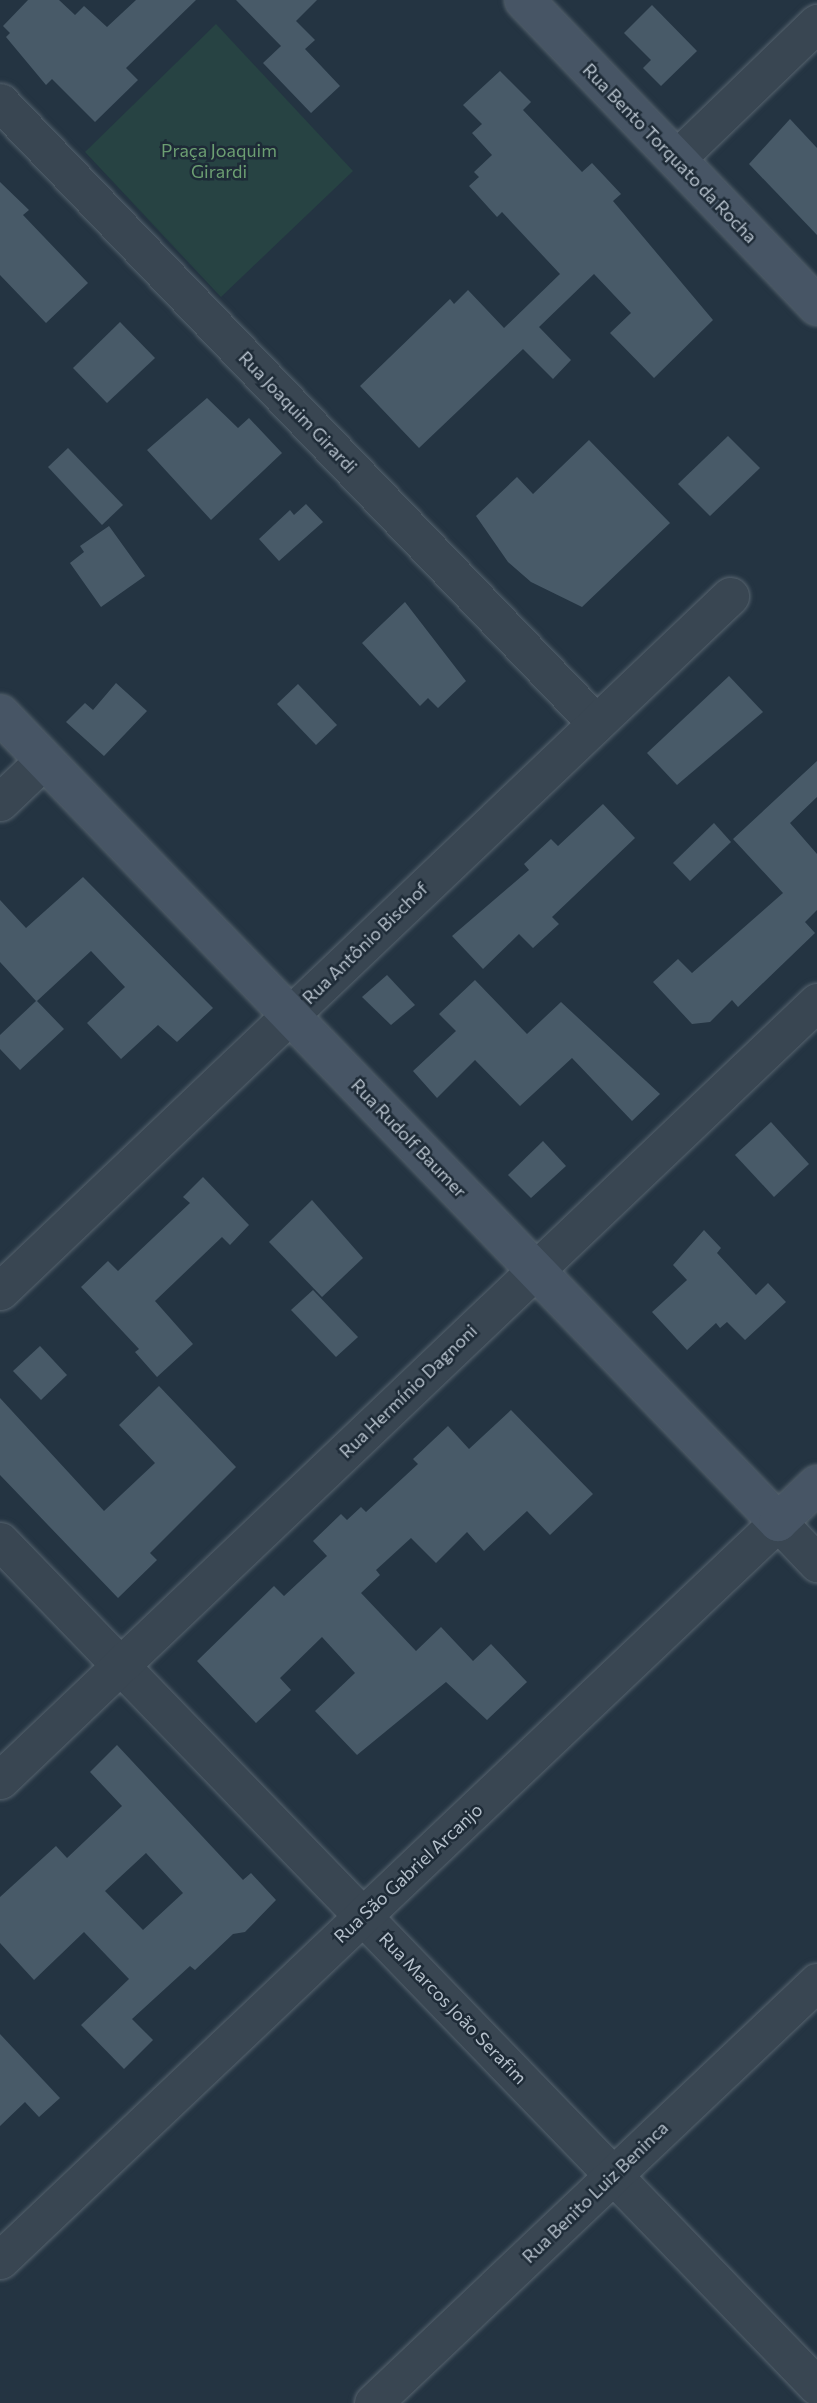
<!DOCTYPE html>
<meta charset="utf-8">
<style>
body{margin:0}
#map{position:relative;width:817px;height:2403px;overflow:hidden;background:#243442;font-family:Commissioner,sans-serif}
div>[style]{position:absolute}
.green>*{inset:0;background:#274343}
.building>*{inset:0;background:#485a68}
.roads{filter:drop-shadow(0 0 2px #57646f) drop-shadow(0 0 2px #57646f)}
.street>*{height:37px;margin:-18.5px;padding:0 18.5px;transform-origin:18.5px;border-radius:18.5px;background:#394652}
.secondary>*{height:38px;margin:-19px;padding:0 19px;transform-origin:19px;border-radius:19px;background:#475565}
span{translate:-50% -50%;white-space:nowrap;text-align:center;line-height:1.15;-webkit-text-stroke:5px #1e2b37;paint-order:stroke}
.park-label{font-size:18px;color:#6c9e72}
.street-label{font-size:18px;color:#b6c1cc}
</style>
<div id="map">
<div class="green">
<i style="clip-path:polygon(216px 24px,353px 171px,221px 297px,85px 152px)"></i>
</div>
<div class="building">
<i style="clip-path:polygon(28px 0,59px 0,75px 15px,84px 6px,107px 27px,136px 0,196px 0,126px 68px,138px 80px,95px 122px,52px 79px,46px 85px,6px 37px,10px 33px,3px 26px)"></i>
<i style="clip-path:polygon(236px 0,317px 0,296px 21px,315px 40px,305px 49px,340px 86px,311px 113px,263px 63px,281px 46px)"></i>
<i style="clip-path:polygon(652px 5px,697px 51px,661px 86px,643px 68px,651px 60px,624px 33px)"></i>
<i style="clip-path:polygon(500px 71px,531px 102px,523px 110px,582px 172px,592px 163px,621px 194px,613px 201px,713px 320px,654px 378px,610px 333px,631px 313px,594px 274px,539px 327px,571px 360px,553px 379px,523px 349px,419px 448px,360px 386px,450px 299px,454px 304px,468px 290px,504px 328px,560px 274px,502px 212px,497px 217px,469px 186px,479px 177px,474px 172px,492px 155px,472px 133px,482px 124px,463px 105px)"></i>
<i style="clip-path:polygon(790px 119px,817px 148px,817px 235px,749px 164px)"></i>
<i style="clip-path:polygon(0 182px,29px 210px,23px 215px,88px 283px,46px 323px,0 275px)"></i>
<i style="clip-path:polygon(120px 322px,155px 358px,107px 403px,73px 368px)"></i>
<i style="clip-path:polygon(207px 398px,238px 428px,249px 418px,282px 453px,211px 520px,147px 450px)"></i>
<i style="clip-path:polygon(728px 436px,760px 468px,710px 516px,678px 484px)"></i>
<i style="clip-path:polygon(589px 440px,670px 523px,582px 607px,531px 582px,508px 562px,476px 516px,517px 477px,533px 494px)"></i>
<i style="clip-path:polygon(68px 448px,123px 505px,102px 525px,48px 467px)"></i>
<i style="clip-path:polygon(306px 504px,323px 522px,279px 561px,259px 539px,290px 510px,294px 515px)"></i>
<i style="clip-path:polygon(109px 526px,145px 576px,101px 607px,70px 563px,84px 552px,80px 546px)"></i>
<i style="clip-path:polygon(405px 602px,466px 681px,438px 708px,428px 698px,420px 706px,362px 643px)"></i>
<i style="clip-path:polygon(729px 676px,763px 712px,677px 785px,647px 753px)"></i>
<i style="clip-path:polygon(116px 683px,147px 711px,104px 756px,66px 722px,85px 703px,93px 710px)"></i>
<i style="clip-path:polygon(298px 684px,337px 725px,316px 745px,277px 704px)"></i>
<i style="clip-path:polygon(817px 761px,817px 797px,790px 823px,817px 854px,817px 910px,805px 922px,815px 933px,738px 1007px,732px 1000px,710px 1022px,692px 1024px,653px 982px,678px 959px,692px 973px,783px 893px,733px 839px)"></i>
<i style="clip-path:polygon(603px 804px,635px 838px,552px 917px,559px 924px,533px 948px,519px 934px,483px 969px,452px 936px,529px 870px,524px 864px,551px 839px,558px 846px)"></i>
<i style="clip-path:polygon(714px 823px,731px 842px,690px 881px,673px 863px)"></i>
<i style="clip-path:polygon(83px 877px,213px 1008px,177px 1042px,158px 1025px,121px 1059px,87px 1023px,125px 987px,91px 951px,37px 1001px,64px 1029px,20px 1070px,0 1049px,0 1035px,36px 1001px,0 962px,0 900px,26px 928px)"></i>
<i style="clip-path:polygon(387px 975px,415px 1005px,391px 1025px,362px 997px)"></i>
<i style="clip-path:polygon(475px 980px,527px 1034px,561px 1002px,660px 1094px,632px 1121px,572px 1058px,520px 1106px,475px 1060px,437px 1098px,413px 1071px,456px 1031px,439px 1014px)"></i>
<i style="clip-path:polygon(771px 1122px,809px 1164px,774px 1197px,735px 1155px)"></i>
<i style="clip-path:polygon(543px 1141px,566px 1166px,531px 1198px,508px 1175px)"></i>
<i style="clip-path:polygon(203px 1177px,249px 1225px,230px 1245px,222px 1237px,155px 1301px,193px 1344px,157px 1377px,135px 1352px,139px 1349px,81px 1287px,108px 1261px,118px 1271px,190px 1203px,183px 1197px)"></i>
<i style="clip-path:polygon(312px 1200px,363px 1258px,322px 1297px,269px 1242px)"></i>
<i style="clip-path:polygon(704px 1230px,721px 1248px,717px 1253px,756px 1295px,768px 1283px,786px 1302px,745px 1340px,727px 1322px,720px 1328px,716px 1323px,687px 1350px,652px 1312px,687px 1280px,673px 1265px)"></i>
<i style="clip-path:polygon(313px 1290px,358px 1337px,336px 1357px,291px 1310px)"></i>
<i style="clip-path:polygon(40px 1346px,67px 1375px,41px 1400px,13px 1371px)"></i>
<i style="clip-path:polygon(159px 1386px,236px 1467px,150px 1553px,157px 1560px,118px 1598px,0 1475px,0 1398px,104px 1511px,155px 1463px,119px 1425px)"></i>
<i style="clip-path:polygon(511px 1410px,593px 1494px,550px 1535px,527px 1511px,484px 1551px,467px 1532px,436px 1563px,411px 1538px,376px 1570px,380px 1575px,361px 1593px,416px 1651px,441px 1627px,473px 1661px,491px 1644px,527px 1682px,487px 1720px,446px 1682px,357px 1755px,315px 1711px,355px 1673px,322px 1637px,280px 1678px,291px 1690px,256px 1723px,197px 1661px,274px 1586px,284px 1596px,327px 1556px,313px 1541px,341px 1514px,347px 1520px,361px 1507px,366px 1512px,418px 1464px,413px 1459px,448px 1426px,469px 1449px)"></i>
<i style="clip-path:polygon(evenodd,117px 1745px,243px 1880px,251px 1873px,276px 1900px,245px 1932px,233px 1934px,195px 1970px,190px 1966px,132px 2019px,153px 2040px,124px 2069px,81px 2025px,129px 1979px,84px 1932px,34px 1980px,0 1943px,0 1897px,56px 1846px,67px 1858px,122px 1806px,90px 1772px,117px 1745px,146px 1853px,183px 1893px,143px 1930px,105px 1891px,146px 1853px)"></i>
<i style="clip-path:polygon(0 2034px,60px 2098px,39px 2117px,25px 2102px,0 2126px)"></i>
</div>
<div class="roads">
<div class="street">
<i style="left:0;top:102px;width:861px;rotate:46.18deg"></i>
<i style="left:676px;top:159px;width:196px;rotate:-44deg"></i>
<i style="left:0;top:802px;width:61px;rotate:-43.7deg"></i>
<i style="left:0;top:1291px;width:1008px;rotate:-43.59deg"></i>
<i style="left:0;top:1541px;width:1175px;rotate:45.97deg"></i>
<i style="left:0;top:1780px;width:1128px;rotate:-43.6deg"></i>
<i style="left:0;top:2260px;width:1072px;rotate:-43.49deg"></i>
<i style="left:778px;top:1522px;width:57px;rotate:46.4deg"></i>
<i style="left:373px;top:2403px;width:612px;rotate:-43.48deg"></i>
</div>
<div class="secondary">
<i style="left:524px;top:0;width:424px;rotate:46.2deg"></i>
<i style="left:0;top:714px;width:1122px;rotate:46.08deg"></i>
<i style="left:778px;top:1522px;width:54px;rotate:-43.5deg"></i>
</div>
</div>
<div class="park-label">
<span style="left:219px;top:161px">Praça Joaquim<br>Girardi</span>
</div>
<div class="street-label">
<span style="left:670px;top:153px;rotate:46deg">Rua Bento Torquato da Rocha</span>
<span style="left:298px;top:412px;rotate:46deg">Rua Joaquim Girardi</span>
<span style="left:365px;top:943px;rotate:-44deg">Rua Antônio Bischof</span>
<span style="left:409px;top:1138px;rotate:46deg">Rua Rudolf Baumer</span>
<span style="left:408px;top:1391px;rotate:-44deg">Rua Hermínio Dagnoni</span>
<span style="left:408px;top:1873px;rotate:-43deg">Rua São Gabriel Arcanjo</span>
<span style="left:453px;top:2008px;rotate:46deg">Rua Marcos João Serafim</span>
<span style="left:595px;top:2192px;rotate:-44deg">Rua Benito Luiz Beninca</span>
</div>
</div>
